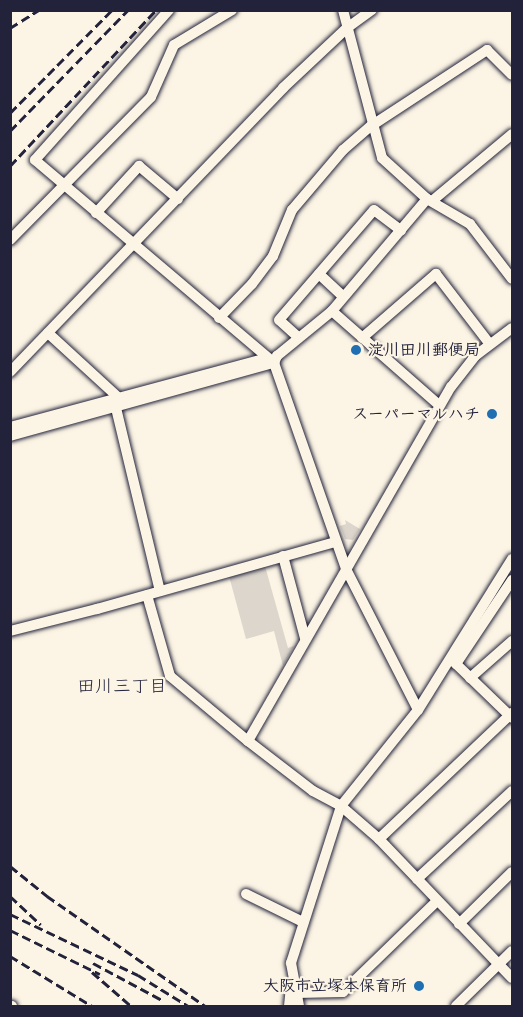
<!DOCTYPE html>
<meta charset="utf-8">
<style>
body{margin:0}
#map{position:relative;width:523px;height:1017px;overflow:hidden;background:#fcf5e5;font-family:"Shantell Sans","Klee One",sans-serif}
div>[style]{position:absolute}
.green>*{inset:0;background:#dcd6cc}
.roads{filter:drop-shadow(0 0 2px #22223b) drop-shadow(0 0 2px #22223b)}
.minor>*{height:10px;margin:-5px;padding:0 5px;transform-origin:5px;border-radius:5px;background:#fcf5e5}
.rail>*{height:3px;margin-top:-1.5px;transform-origin:0;background:repeating-linear-gradient(90deg,#22223b 0 9px,transparent 0 13.5px)}
.dots>*{width:16px;height:16px;translate:-50% -50%;box-sizing:border-box;border:3px solid #fcf5e5;border-radius:50%}
span{translate:-50% -50%;white-space:nowrap;text-align:center;line-height:1.15;-webkit-text-stroke:4.5px #fcf5e5;paint-order:stroke}
.poi-label{font-size:16px;color:#22223b;font-weight:700}
.left{translate:0 -50%;text-align:left}
.right{translate:-100% -50%;text-align:right}
.neighbourhood-label{font-size:18px;color:#22223b}
.frame{position:absolute;inset:0;border:12px solid #22223b;pointer-events:none}
</style>
<div id="map">
<div class="green">
<i style="clip-path:polygon(345px 520px,360px 529px,353px 540px,345px 539px,340px 526px,346px 524px)"></i>
<i style="clip-path:polygon(265px 566px,288px 648px,294px 646px,283px 666px,274px 631px,246px 639px,229px 576px)"></i>
</div>
<div class="roads">
<div class="minor">
<i style="left:169px;top:10px;width:201px;rotate:131.8deg"></i>
<i style="left:35px;top:160px;width:314px;rotate:40.3deg"></i>
<i style="left:274px;top:363px;width:218px;rotate:70.7deg"></i>
<i style="left:346px;top:569px;width:158px;rotate:62.9deg"></i>
<i style="left:343px;top:10px;width:153px;rotate:75.2deg"></i>
<i style="left:382px;top:158px;width:61px;rotate:42.3deg"></i>
<i style="left:427px;top:199px;width:50px;rotate:30.2deg"></i>
<i style="left:470px;top:224px;width:69px;rotate:52.6deg"></i>
<i style="left:432px;top:201px;width:104px;rotate:-39.9deg"></i>
<i style="left:96px;top:213px;width:64px;rotate:-47.5deg"></i>
<i style="left:139px;top:166px;width:51px;rotate:40.2deg"></i>
<i style="left:10px;top:240px;width:201px;rotate:-45.4deg"></i>
<i style="left:151px;top:97px;width:57px;rotate:-66.1deg"></i>
<i style="left:174px;top:45px;width:68px;rotate:-31.1deg"></i>
<i style="left:319px;top:274px;width:33px;rotate:43deg"></i>
<i style="left:332px;top:311px;width:142px;rotate:41.3deg"></i>
<i style="left:219px;top:318px;width:47px;rotate:-45.9deg"></i>
<i style="left:252px;top:284px;width:35px;rotate:-53deg"></i>
<i style="left:273px;top:256px;width:50px;rotate:-67.6deg"></i>
<i style="left:292px;top:210px;width:79px;rotate:-49.6deg"></i>
<i style="left:343px;top:150px;width:37px;rotate:-41deg"></i>
<i style="left:371px;top:126px;width:139px;rotate:-33.2deg"></i>
<i style="left:487px;top:50px;width:35px;rotate:45deg"></i>
<i style="left:48px;top:333px;width:96px;rotate:42.5deg"></i>
<i style="left:298px;top:337px;width:25px;rotate:-138deg"></i>
<i style="left:279px;top:320px;width:145px;rotate:-49.2deg"></i>
<i style="left:374px;top:210px;width:34px;rotate:37deg"></i>
<i style="left:362px;top:338px;width:98px;rotate:-40.9deg"></i>
<i style="left:436px;top:274px;width:87px;rotate:52.5deg"></i>
<i style="left:10px;top:372px;width:394px;rotate:-46.1deg"></i>
<i style="left:283px;top:88px;width:88px;rotate:-43.2deg"></i>
<i style="left:347px;top:28px;width:31px;rotate:-36deg"></i>
<i style="left:116px;top:408px;width:188px;rotate:76.5deg"></i>
<i style="left:10px;top:427px;width:266px;rotate:-15deg"></i>
<i style="left:10px;top:436px;width:274px;rotate:-15.5deg"></i>
<i style="left:274px;top:363px;width:8px;rotate:-67deg"></i>
<i style="left:277px;top:356px;width:71px;rotate:-39.3deg"></i>
<i style="left:332px;top:311px;width:147px;rotate:-49.7deg"></i>
<i style="left:283px;top:556px;width:85px;rotate:75deg"></i>
<i style="left:147px;top:595px;width:84px;rotate:74.1deg"></i>
<i style="left:170px;top:676px;width:102px;rotate:39.8deg"></i>
<i style="left:248px;top:741px;width:82px;rotate:37.6deg"></i>
<i style="left:313px;top:791px;width:32px;rotate:28deg"></i>
<i style="left:341px;top:806px;width:50px;rotate:41deg"></i>
<i style="left:379px;top:839px;width:192px;rotate:46.3deg"></i>
<i style="left:10px;top:631px;width:90px;rotate:-14.2deg"></i>
<i style="left:97px;top:609px;width:247px;rotate:-15.7deg"></i>
<i style="left:452px;top:660px;width:83px;rotate:44deg"></i>
<i style="left:456px;top:664px;width:101px;rotate:-56.3deg"></i>
<i style="left:470px;top:678px;width:56px;rotate:-41.4deg"></i>
<i style="left:248px;top:741px;width:408px;rotate:-60.2deg"></i>
<i style="left:451px;top:387px;width:39px;rotate:-52deg"></i>
<i style="left:475px;top:356px;width:46px;rotate:-37.1deg"></i>
<i style="left:379px;top:839px;width:183px;rotate:-43.5deg"></i>
<i style="left:417px;top:879px;width:129px;rotate:-42.8deg"></i>
<i style="left:246px;top:894px;width:64px;rotate:26.2deg"></i>
<i style="left:459px;top:924px;width:74px;rotate:-44.5deg"></i>
<i style="left:296px;top:993px;width:47px;rotate:-1.2deg"></i>
<i style="left:343px;top:992px;width:131px;rotate:-44.1deg"></i>
<i style="left:10px;top:1006px;width:2px"></i>
<i style="left:289px;top:1006px;width:19px;rotate:-84deg"></i>
<i style="left:299px;top:1006px;width:44px;rotate:-100.5deg"></i>
<i style="left:291px;top:963px;width:165px;rotate:-72.3deg"></i>
<i style="left:341px;top:806px;width:123px;rotate:-51.3deg"></i>
<i style="left:418px;top:710px;width:178px;rotate:-58.1deg"></i>
<i style="left:456px;top:1006px;width:78px;rotate:-44.5deg"></i>
</div>
</div>
<div class="rail">
<i style="left:10px;top:28px;width:34px;rotate:-32deg"></i>
<i style="left:10px;top:113px;width:145px;rotate:-45.3deg"></i>
<i style="left:10px;top:131px;width:169px;rotate:-45.7deg"></i>
<i style="left:10px;top:166px;width:214px;rotate:-46.9deg"></i>
<i style="left:10px;top:866px;width:48px;rotate:39deg"></i>
<i style="left:47px;top:896px;width:193px;rotate:34.8deg"></i>
<i style="left:10px;top:896px;width:42px;rotate:43.1deg"></i>
<i style="left:10px;top:914px;width:142px;rotate:25.5deg"></i>
<i style="left:138px;top:975px;width:59px;rotate:31.8deg"></i>
<i style="left:10px;top:930px;width:100px;rotate:26.1deg"></i>
<i style="left:10px;top:956px;width:96px;rotate:31.4deg"></i>
<i style="left:93px;top:963px;width:78px;rotate:28.2deg"></i>
<i style="left:92px;top:972px;width:52px;rotate:41.1deg"></i>
</div>
<div class="dots">
<i style="left:356px;top:350px;background:#1f6fb2"></i>
<i style="left:492px;top:414px;background:#1f6fb2"></i>
<i style="left:419px;top:986px;background:#1f6fb2"></i>
</div>
<div class="poi-label">
<span class="left" style="left:368px;top:350px">淀川田川郵便局</span>
<span class="right" style="left:480px;top:414px">スーパーマルハチ</span>
<span class="right" style="left:407px;top:986px">大阪市立塚本保育所</span>
</div>
<div class="neighbourhood-label">
<span style="left:122px;top:686px">田川三丁目</span>
</div>
<div class="frame"></div>
</div>
